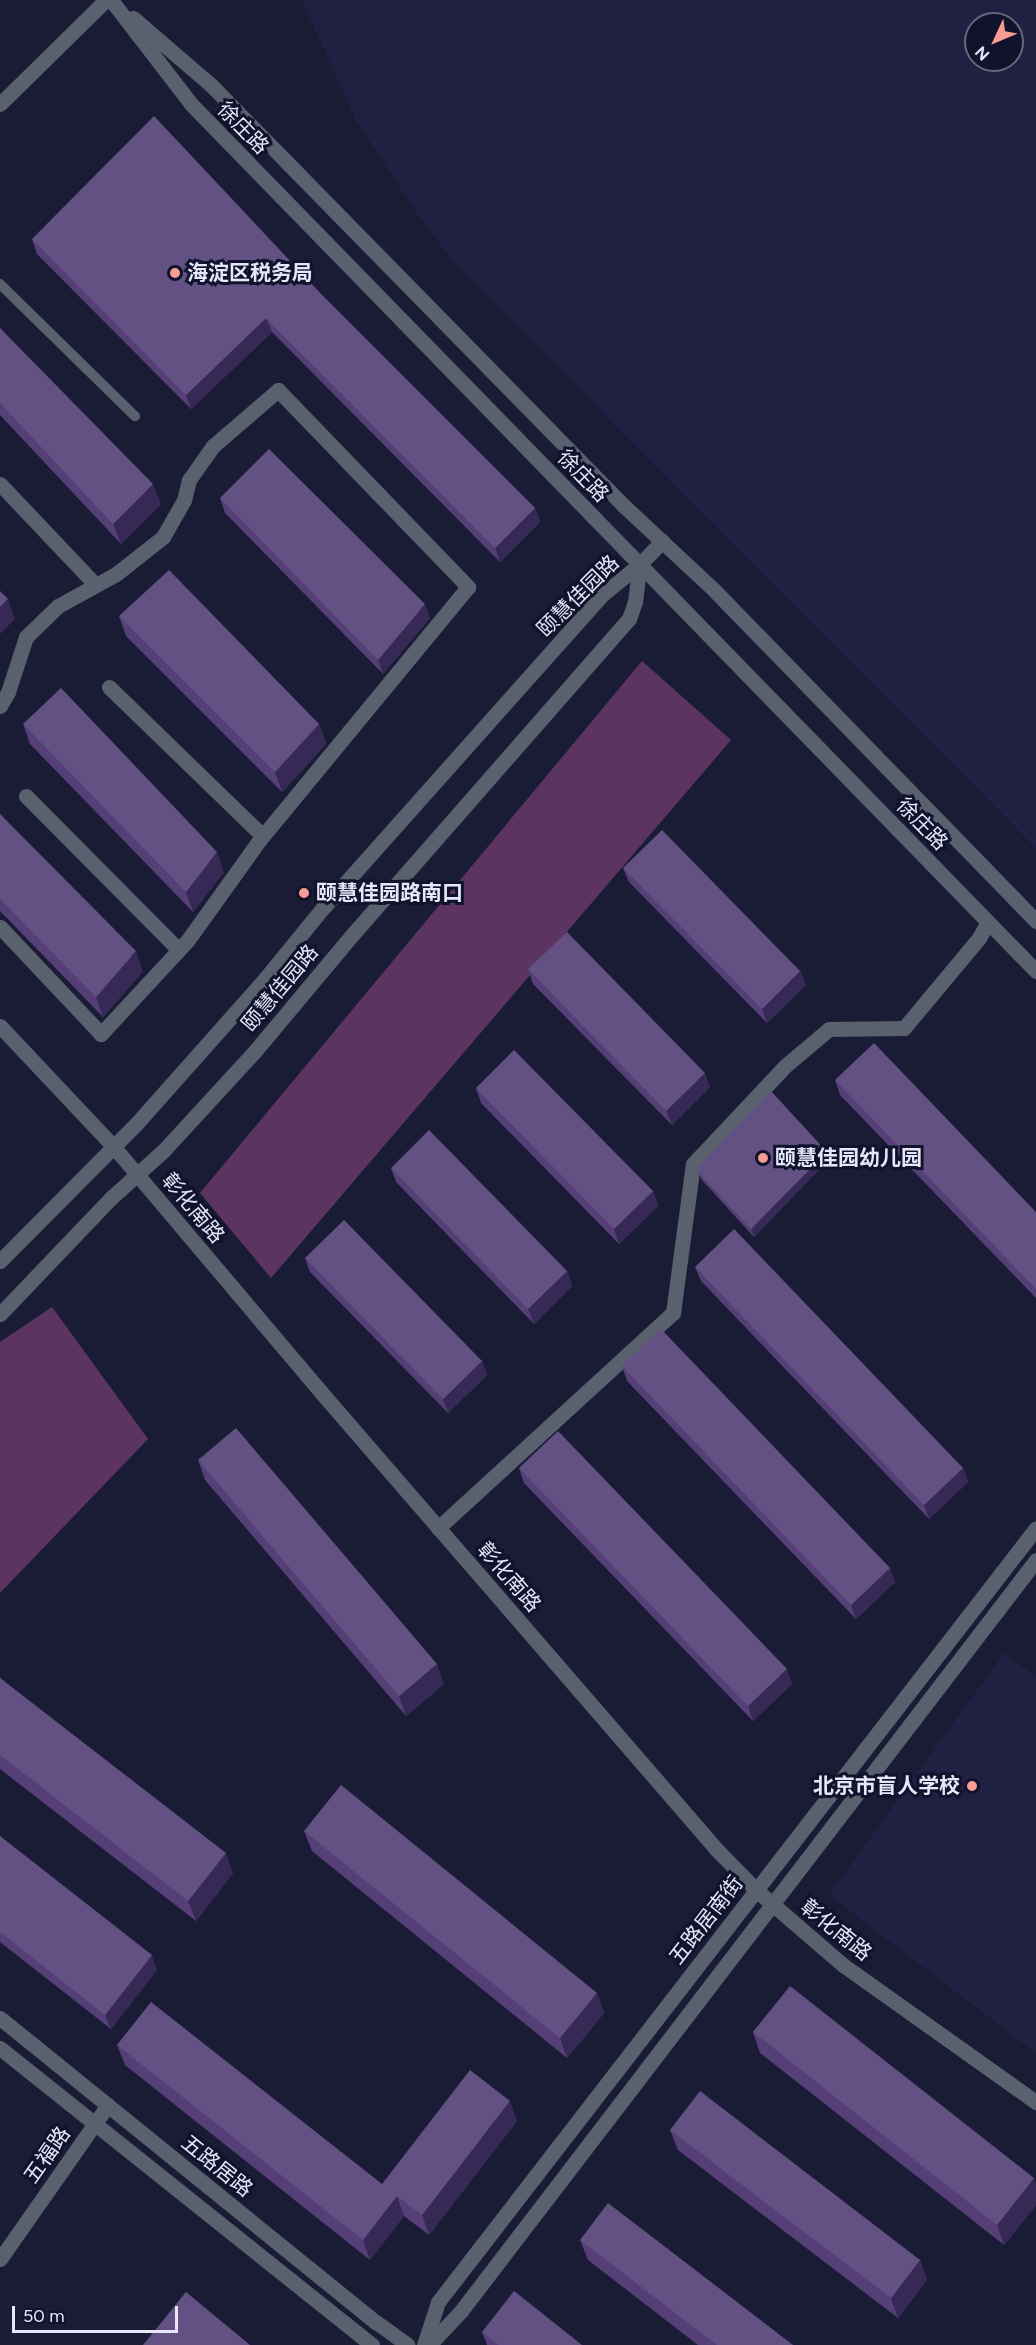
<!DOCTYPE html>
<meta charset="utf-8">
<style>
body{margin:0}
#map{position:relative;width:1036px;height:2345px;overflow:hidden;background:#1a1c36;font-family:Figtree,"Noto Sans SC",sans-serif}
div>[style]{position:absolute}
.built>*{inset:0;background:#202142}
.green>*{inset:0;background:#5c3462}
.service>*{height:10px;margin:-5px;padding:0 5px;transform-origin:5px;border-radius:5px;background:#59616e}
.minor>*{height:15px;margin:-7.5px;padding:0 7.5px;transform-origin:7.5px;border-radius:7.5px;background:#59616e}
.tertiary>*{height:15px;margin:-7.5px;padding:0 7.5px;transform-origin:7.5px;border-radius:7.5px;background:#59616e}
.wall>*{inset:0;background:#553f76}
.shaded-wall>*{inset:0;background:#372956}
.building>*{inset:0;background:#645184}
.dots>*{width:16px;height:16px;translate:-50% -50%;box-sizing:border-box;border:3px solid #11122b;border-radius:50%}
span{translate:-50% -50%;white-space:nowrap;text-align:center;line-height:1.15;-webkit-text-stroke:6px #11122b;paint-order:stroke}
.street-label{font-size:21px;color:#e4e6f9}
.poi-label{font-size:21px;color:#e4e6f9;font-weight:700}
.left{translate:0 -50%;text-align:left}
.right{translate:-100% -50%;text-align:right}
.north{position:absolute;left:964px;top:12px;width:60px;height:60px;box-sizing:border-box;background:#11122b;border:2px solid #65677d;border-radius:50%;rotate:226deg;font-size:16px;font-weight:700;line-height:24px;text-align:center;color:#e4e6f9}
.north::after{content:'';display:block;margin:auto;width:21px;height:27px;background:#f59c93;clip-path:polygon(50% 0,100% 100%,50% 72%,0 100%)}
.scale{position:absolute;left:12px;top:2306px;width:166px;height:27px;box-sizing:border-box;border:3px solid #e4e6f9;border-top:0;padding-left:8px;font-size:18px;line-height:21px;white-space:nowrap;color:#e4e6f9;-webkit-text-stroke:4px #11122b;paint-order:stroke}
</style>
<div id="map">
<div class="built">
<i style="clip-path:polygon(evenodd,302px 0,1036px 0,1036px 848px,455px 264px,414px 209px,357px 122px,302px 0,976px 24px,1012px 24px,1012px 60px,976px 60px,976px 24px)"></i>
<i style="clip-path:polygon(1004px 1653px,1036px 1677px,1036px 2053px,829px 1895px)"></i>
</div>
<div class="green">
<i style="clip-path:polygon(642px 661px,731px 740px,271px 1278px,200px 1193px)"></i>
<i style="clip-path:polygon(52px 1307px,148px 1439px,0 1593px,0 1342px)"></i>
</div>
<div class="service">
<i style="left:0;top:284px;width:189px;rotate:44.4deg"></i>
</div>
<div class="minor">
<i style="left:0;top:484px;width:139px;rotate:46.5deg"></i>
<i style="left:109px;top:687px;width:214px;rotate:44.1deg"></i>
<i style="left:0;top:706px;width:16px;rotate:-60deg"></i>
<i style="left:8px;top:692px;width:58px;rotate:-71.9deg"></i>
<i style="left:26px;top:637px;width:45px;rotate:-44.1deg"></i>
<i style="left:58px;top:606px;width:66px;rotate:-28.9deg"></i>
<i style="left:116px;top:574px;width:60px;rotate:-38.2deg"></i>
<i style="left:163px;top:537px;width:43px;rotate:-60.4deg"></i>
<i style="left:184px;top:500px;width:21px;rotate:-76deg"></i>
<i style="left:189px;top:480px;width:42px;rotate:-54.8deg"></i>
<i style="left:213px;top:446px;width:86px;rotate:-40.7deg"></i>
<i style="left:278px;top:390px;width:274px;rotate:46deg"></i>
<i style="left:468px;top:587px;width:330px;rotate:129.5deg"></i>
<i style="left:258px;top:842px;width:122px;rotate:125.6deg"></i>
<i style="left:187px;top:941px;width:127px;rotate:132.8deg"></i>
<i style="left:101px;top:1034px;width:147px;rotate:-133.3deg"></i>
<i style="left:26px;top:796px;width:217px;rotate:45.2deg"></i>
<i style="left:438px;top:1528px;width:319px;rotate:-42.5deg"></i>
<i style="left:673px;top:1313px;width:150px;rotate:-82.4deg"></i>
<i style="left:693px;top:1164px;width:134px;rotate:-46.8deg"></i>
<i style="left:785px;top:1066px;width:57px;rotate:-40.1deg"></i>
<i style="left:829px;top:1029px;width:75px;rotate:-0.8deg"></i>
<i style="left:904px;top:1028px;width:117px;rotate:-50.2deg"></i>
<i style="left:979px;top:938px;width:18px;rotate:-61deg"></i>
</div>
<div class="tertiary">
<i style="left:111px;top:0;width:131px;rotate:52.4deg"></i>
<i style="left:191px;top:104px;width:1211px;rotate:45.74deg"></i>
<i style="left:133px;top:18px;width:103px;rotate:40.7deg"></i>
<i style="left:211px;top:85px;width:590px;rotate:45.55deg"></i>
<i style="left:624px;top:506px;width:123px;rotate:43deg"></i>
<i style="left:714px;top:590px;width:462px;rotate:45.8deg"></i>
<i style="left:0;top:104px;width:148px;rotate:-44.5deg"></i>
<i style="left:0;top:1026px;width:165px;rotate:46.7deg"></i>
<i style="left:113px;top:1146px;width:321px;rotate:49.8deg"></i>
<i style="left:320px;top:1391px;width:607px;rotate:49.14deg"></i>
<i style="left:717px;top:1850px;width:56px;rotate:45.7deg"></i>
<i style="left:756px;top:1890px;width:115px;rotate:40.8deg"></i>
<i style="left:843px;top:1965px;width:237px;rotate:35.4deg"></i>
<i style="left:0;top:1261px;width:194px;rotate:-45.2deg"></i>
<i style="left:137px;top:1123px;width:191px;rotate:-48.4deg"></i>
<i style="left:264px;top:980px;width:92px;rotate:-50.8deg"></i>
<i style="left:322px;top:909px;width:422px;rotate:-48.3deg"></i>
<i style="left:603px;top:594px;width:48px;rotate:-39deg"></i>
<i style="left:640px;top:564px;width:32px;rotate:-46deg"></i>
<i style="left:0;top:1314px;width:162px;rotate:-46.3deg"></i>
<i style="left:112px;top:1197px;width:70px;rotate:-42.1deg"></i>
<i style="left:164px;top:1150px;width:134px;rotate:-47.4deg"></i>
<i style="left:255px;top:1051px;width:151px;rotate:-50.1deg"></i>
<i style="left:352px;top:935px;width:420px;rotate:-48.8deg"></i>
<i style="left:629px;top:619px;width:18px;rotate:-71deg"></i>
<i style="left:635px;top:602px;width:38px;rotate:-83deg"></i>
<i style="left:0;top:2018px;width:484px;rotate:39deg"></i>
<i style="left:376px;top:2322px;width:39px;rotate:36deg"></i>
<i style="left:0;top:2048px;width:476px;rotate:38.6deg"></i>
<i style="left:0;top:2259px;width:188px;rotate:-55deg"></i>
<i style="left:424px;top:2345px;width:45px;rotate:-72deg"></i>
<i style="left:438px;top:2302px;width:978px;rotate:-52.31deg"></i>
<i style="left:429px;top:2345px;width:47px;rotate:-46.7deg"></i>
<i style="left:461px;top:2311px;width:946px;rotate:-52.56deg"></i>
</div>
<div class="wall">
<i style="clip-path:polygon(32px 239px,324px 297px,535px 508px,540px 522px,500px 562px,272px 332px,191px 409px,37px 254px)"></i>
<i style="clip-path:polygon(0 328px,161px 504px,121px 544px,0 415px)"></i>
<i style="clip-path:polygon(220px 498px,430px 618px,383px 674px,225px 513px)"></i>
<i style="clip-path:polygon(119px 616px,319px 724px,326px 744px,282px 792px,126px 636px)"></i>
<i style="clip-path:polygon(23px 724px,224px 872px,193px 912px,30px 744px)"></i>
<i style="clip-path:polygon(0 814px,143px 971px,103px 1017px,0 911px)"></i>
<i style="clip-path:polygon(623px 868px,800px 971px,806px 985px,767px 1023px,629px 882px)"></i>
<i style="clip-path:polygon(528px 969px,710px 1087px,672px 1125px,533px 984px)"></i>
<i style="clip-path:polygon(835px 1080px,1036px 1212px,1036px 1298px,840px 1095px)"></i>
<i style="clip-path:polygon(476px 1088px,653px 1191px,658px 1206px,619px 1244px,481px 1103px)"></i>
<i style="clip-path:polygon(827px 1152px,829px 1159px,754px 1237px,701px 1179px,698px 1172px)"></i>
<i style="clip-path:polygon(391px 1168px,567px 1271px,572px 1286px,534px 1324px,396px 1182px)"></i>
<i style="clip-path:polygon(305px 1258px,482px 1361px,487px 1375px,448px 1413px,310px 1272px)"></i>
<i style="clip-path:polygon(695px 1267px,963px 1468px,968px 1482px,929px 1519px,701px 1281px)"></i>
<i style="clip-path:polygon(622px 1366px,895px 1582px,856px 1619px,627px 1381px)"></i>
<i style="clip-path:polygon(198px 1460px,444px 1684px,406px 1716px,205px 1480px)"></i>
<i style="clip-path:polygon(519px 1468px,792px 1684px,753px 1721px,524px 1483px)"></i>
<i style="clip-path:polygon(0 1678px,233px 1873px,196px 1921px,0 1769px)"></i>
<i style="clip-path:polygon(304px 1831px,597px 1993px,604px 2013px,567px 2058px,312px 1851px)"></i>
<i style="clip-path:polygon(0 1836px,157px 1970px,111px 2029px,0 1942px)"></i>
<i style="clip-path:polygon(753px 2032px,1034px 2178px,1036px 2185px,1036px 2205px,1004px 2245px,760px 2053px)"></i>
<i style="clip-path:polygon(117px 2045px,382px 2184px,517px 2121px,429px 2235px,404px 2216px,370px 2260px,125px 2065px)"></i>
<i style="clip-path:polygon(670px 2130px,920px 2260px,927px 2280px,898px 2318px,678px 2150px)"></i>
<i style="clip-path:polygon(580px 2240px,793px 2345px,698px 2345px,588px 2260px)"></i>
<i style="clip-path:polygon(482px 2332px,582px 2345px,487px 2345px)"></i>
</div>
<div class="shaded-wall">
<i style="clip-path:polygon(266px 318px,272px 332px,191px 409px,186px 395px)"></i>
<i style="clip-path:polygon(153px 484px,161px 504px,121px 544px,113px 524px)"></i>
<i style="clip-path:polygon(535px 508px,540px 522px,500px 562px,495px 548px)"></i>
<i style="clip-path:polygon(8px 599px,15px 619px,0 634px,0 607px)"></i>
<i style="clip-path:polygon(425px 604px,430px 618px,383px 674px,378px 660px)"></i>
<i style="clip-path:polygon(319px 724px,326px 744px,282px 792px,275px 772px)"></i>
<i style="clip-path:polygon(217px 852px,224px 872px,193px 912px,186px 892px)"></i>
<i style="clip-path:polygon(136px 951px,143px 971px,103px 1017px,96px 997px)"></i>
<i style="clip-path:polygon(800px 971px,806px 985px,767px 1023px,762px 1009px)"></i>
<i style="clip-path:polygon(705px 1073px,710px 1087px,672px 1125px,666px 1111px)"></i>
<i style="clip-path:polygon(827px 1152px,829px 1159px,754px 1237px,751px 1229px)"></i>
<i style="clip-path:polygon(653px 1191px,658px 1206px,619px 1244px,614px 1229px)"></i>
<i style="clip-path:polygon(567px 1271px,572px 1286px,534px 1324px,528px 1309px)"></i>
<i style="clip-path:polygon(482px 1361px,487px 1375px,448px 1413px,443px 1399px)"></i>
<i style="clip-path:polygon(963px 1468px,968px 1482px,929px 1519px,924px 1505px)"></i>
<i style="clip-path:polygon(890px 1568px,895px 1582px,856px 1619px,851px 1605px)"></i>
<i style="clip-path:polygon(437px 1664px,444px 1684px,406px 1716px,399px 1696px)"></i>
<i style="clip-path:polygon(787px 1669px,792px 1684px,753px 1721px,748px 1706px)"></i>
<i style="clip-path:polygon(226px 1853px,233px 1873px,196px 1921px,188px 1901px)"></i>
<i style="clip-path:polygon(152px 1955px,157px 1970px,111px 2029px,105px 2015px)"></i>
<i style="clip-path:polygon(597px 1993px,604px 2013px,567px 2058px,560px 2038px)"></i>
<i style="clip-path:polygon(510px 2101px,517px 2121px,429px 2235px,422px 2215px)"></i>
<i style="clip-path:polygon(1034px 2178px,1036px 2185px,1036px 2205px,1004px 2245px,997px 2225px)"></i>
<i style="clip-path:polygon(397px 2196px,404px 2216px,370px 2260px,363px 2240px)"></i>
<i style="clip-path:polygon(920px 2260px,927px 2280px,898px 2318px,891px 2298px)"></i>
</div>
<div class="building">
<i style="clip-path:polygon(154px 116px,324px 297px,535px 508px,495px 548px,266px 318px,186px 395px,32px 239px)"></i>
<i style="clip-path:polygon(0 328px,153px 484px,113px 524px,0 403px)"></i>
<i style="clip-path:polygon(269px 449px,425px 604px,378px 660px,220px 498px)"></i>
<i style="clip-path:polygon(169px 570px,319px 724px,275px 772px,119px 616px)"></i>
<i style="clip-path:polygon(0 591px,8px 599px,0 607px)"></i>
<i style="clip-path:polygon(61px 688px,217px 852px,186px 892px,23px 724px)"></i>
<i style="clip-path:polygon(0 814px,136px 951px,96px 997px,0 899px)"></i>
<i style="clip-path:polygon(662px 830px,800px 971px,762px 1009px,623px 868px)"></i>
<i style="clip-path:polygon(567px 932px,705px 1073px,666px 1111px,528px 969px)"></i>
<i style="clip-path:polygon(874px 1043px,1036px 1212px,1036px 1289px,835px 1080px)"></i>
<i style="clip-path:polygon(514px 1050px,653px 1191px,614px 1229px,476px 1088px)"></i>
<i style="clip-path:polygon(771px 1091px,827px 1152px,751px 1229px,698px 1172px,699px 1166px)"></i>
<i style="clip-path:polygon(429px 1130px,567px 1271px,528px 1309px,391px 1168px)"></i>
<i style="clip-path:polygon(344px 1220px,482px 1361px,443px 1399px,305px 1258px)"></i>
<i style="clip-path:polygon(734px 1229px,963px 1468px,924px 1505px,695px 1267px)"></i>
<i style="clip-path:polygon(661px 1329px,890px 1568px,851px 1605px,622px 1366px)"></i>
<i style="clip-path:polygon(236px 1428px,437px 1664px,399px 1696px,198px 1460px)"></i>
<i style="clip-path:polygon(558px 1431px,787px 1669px,748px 1706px,519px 1468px)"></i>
<i style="clip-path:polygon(0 1678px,226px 1853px,188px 1901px,0 1755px)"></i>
<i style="clip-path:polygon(341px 1785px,597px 1993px,560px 2038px,304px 1831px)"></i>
<i style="clip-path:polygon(0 1836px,152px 1955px,105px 2015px,0 1932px)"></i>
<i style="clip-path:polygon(790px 1986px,1034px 2178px,997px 2225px,753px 2032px)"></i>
<i style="clip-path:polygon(151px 2002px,382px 2184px,470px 2070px,510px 2101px,422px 2215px,397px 2196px,363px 2240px,117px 2045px)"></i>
<i style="clip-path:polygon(700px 2091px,920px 2260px,891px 2298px,670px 2130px)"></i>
<i style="clip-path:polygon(608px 2203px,793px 2345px,717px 2345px,580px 2240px)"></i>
<i style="clip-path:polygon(514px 2291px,582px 2345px,499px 2345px,482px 2332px)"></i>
<i style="clip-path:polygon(186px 2292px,250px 2345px,143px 2345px)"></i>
</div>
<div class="dots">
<i style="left:175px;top:273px;background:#f59c93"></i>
<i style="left:304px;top:893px;background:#f59c93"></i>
<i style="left:763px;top:1158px;background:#f59c93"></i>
<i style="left:972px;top:1786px;background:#f59c93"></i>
</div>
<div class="street-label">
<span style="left:243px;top:128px;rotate:46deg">徐庄路</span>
<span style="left:583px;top:476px;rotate:46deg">徐庄路</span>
<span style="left:578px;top:596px;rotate:-45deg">颐慧佳园路</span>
<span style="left:922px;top:824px;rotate:46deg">徐庄路</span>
<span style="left:280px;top:988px;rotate:-50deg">颐慧佳园路</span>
<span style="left:193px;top:1208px;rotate:50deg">彰化南路</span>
<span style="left:509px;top:1577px;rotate:49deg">彰化南路</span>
<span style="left:706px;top:1920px;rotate:-52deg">五路居南街</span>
<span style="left:836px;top:1930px;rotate:39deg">彰化南路</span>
<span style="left:47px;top:2155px;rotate:-55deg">五福路</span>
<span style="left:217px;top:2166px;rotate:39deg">五路居路</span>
</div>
<div class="poi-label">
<span class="left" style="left:187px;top:273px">海淀区税务局</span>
<span class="left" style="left:316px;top:893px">颐慧佳园路南口</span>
<span class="left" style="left:775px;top:1158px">颐慧佳园幼儿园</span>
<span class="right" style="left:960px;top:1786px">北京市盲人学校</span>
</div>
<div class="north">N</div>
<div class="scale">50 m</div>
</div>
